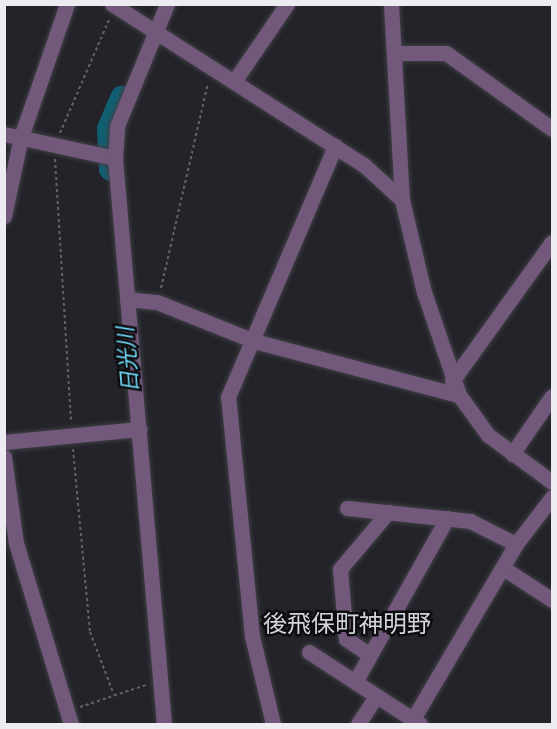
<!DOCTYPE html>
<meta charset="utf-8">
<style>
body{margin:0}
#map{position:relative;width:557px;height:729px;overflow:hidden;background:#232329;font-family:"Noto Sans","Noto Sans JP",sans-serif}
div>[style]{position:absolute}
.river>*{height:24px;margin:-12px;padding:0 12px;transform-origin:12px;border-radius:12px;background:#125f72}
.path>*{height:2px;margin-top:-1px;transform-origin:0;background:repeating-linear-gradient(90deg,#626267 0 3px,transparent 0 6px)}
.roads{filter:drop-shadow(0 0 2px #3f3f45) drop-shadow(0 0 2px #3f3f45)}
.minor>*{height:15px;margin:-7.5px;padding:0 7.5px;transform-origin:7.5px;border-radius:7.5px;background:#72597b}
span{translate:-50% -50%;white-space:nowrap;text-align:center;line-height:1.15;-webkit-text-stroke:5px #0d0d0f;paint-order:stroke}
.water-label{font-size:22px;color:#70d9f7;font-style:italic}
.quarter-label{font-size:24px;color:#d4d4dd}
.frame{position:absolute;inset:0;border:6px solid #ededf1;pointer-events:none}
</style>
<div id="map">
<div class="river">
<i style="left:111px;top:169px;width:40px;rotate:-92.9deg"></i>
<i style="left:109px;top:129px;width:34px;rotate:-67deg"></i>
</div>
<div class="path">
<i style="left:60px;top:133px;width:123px;rotate:-66.6deg"></i>
<i style="left:55px;top:159px;width:264px;rotate:86.5deg"></i>
<i style="left:161px;top:288px;width:210px;rotate:-77.1deg"></i>
<i style="left:73px;top:449px;width:184px;rotate:84.7deg"></i>
<i style="left:90px;top:632px;width:67px;rotate:69.1deg"></i>
<i style="left:80px;top:707px;width:70px;rotate:-18.4deg"></i>
</div>
<div class="roads">
<div class="minor">
<i style="left:112px;top:4px;width:299px;rotate:32.6deg"></i>
<i style="left:364px;top:165px;width:52px;rotate:42.6deg"></i>
<i style="left:391px;top:4px;width:196px;rotate:86.8deg"></i>
<i style="left:402px;top:200px;width:95px;rotate:76.6deg"></i>
<i style="left:424px;top:292px;width:109px;rotate:71.2deg"></i>
<i style="left:394px;top:53px;width:52px"></i>
<i style="left:446px;top:53px;width:130px;rotate:35.6deg"></i>
<i style="left:235px;top:80px;width:92px;rotate:-55.6deg"></i>
<i style="left:4px;top:134px;width:114px;rotate:12.2deg"></i>
<i style="left:4px;top:216px;width:81px;rotate:-77.9deg"></i>
<i style="left:21px;top:137px;width:141px;rotate:-70.9deg"></i>
<i style="left:127px;top:299px;width:30px;rotate:6deg"></i>
<i style="left:157px;top:302px;width:105px;rotate:21.9deg"></i>
<i style="left:254px;top:341px;width:212px;rotate:14.8deg"></i>
<i style="left:459px;top:395px;width:49px;rotate:54.1deg"></i>
<i style="left:488px;top:435px;width:79px;rotate:36.3deg"></i>
<i style="left:452px;top:381px;width:171px;rotate:-54.3deg"></i>
<i style="left:4px;top:442px;width:136px;rotate:-5.5deg"></i>
<i style="left:512px;top:454px;width:70px;rotate:-55.4deg"></i>
<i style="left:4px;top:457px;width:87px;rotate:82.1deg"></i>
<i style="left:16px;top:543px;width:189px;rotate:73.1deg"></i>
<i style="left:347px;top:508px;width:124px;rotate:6deg"></i>
<i style="left:470px;top:521px;width:51px;rotate:26.6deg"></i>
<i style="left:503px;top:568px;width:59px;rotate:33.1deg"></i>
<i style="left:309px;top:652px;width:132px;rotate:33deg"></i>
<i style="left:370px;top:655px;width:29px;rotate:-146deg"></i>
<i style="left:346px;top:639px;width:70px;rotate:-94.9deg"></i>
<i style="left:340px;top:569px;width:75px;rotate:-49.9deg"></i>
<i style="left:355px;top:682px;width:188px;rotate:-60.7deg"></i>
<i style="left:413px;top:719px;width:203px;rotate:-59.5deg"></i>
<i style="left:516px;top:544px;width:59px;rotate:-52.5deg"></i>
<i style="left:164px;top:724px;width:568px;rotate:-94.95deg"></i>
<i style="left:115px;top:158px;width:32px;rotate:-86deg"></i>
<i style="left:117px;top:126px;width:132px;rotate:-67.7deg"></i>
<i style="left:273px;top:724px;width:90px;rotate:-103.4deg"></i>
<i style="left:252px;top:636px;width:240px;rotate:-95.7deg"></i>
<i style="left:228px;top:397px;width:273px;rotate:-66.9deg"></i>
<i style="left:358px;top:724px;width:33px;rotate:-57deg"></i>
</div>
</div>
<div class="water-label">
<span style="left:127px;top:360px;rotate:-95deg">日光川</span>
</div>
<div class="quarter-label">
<span style="left:347px;top:623px">後飛保町神明野</span>
</div>
<div class="frame"></div>
</div>
